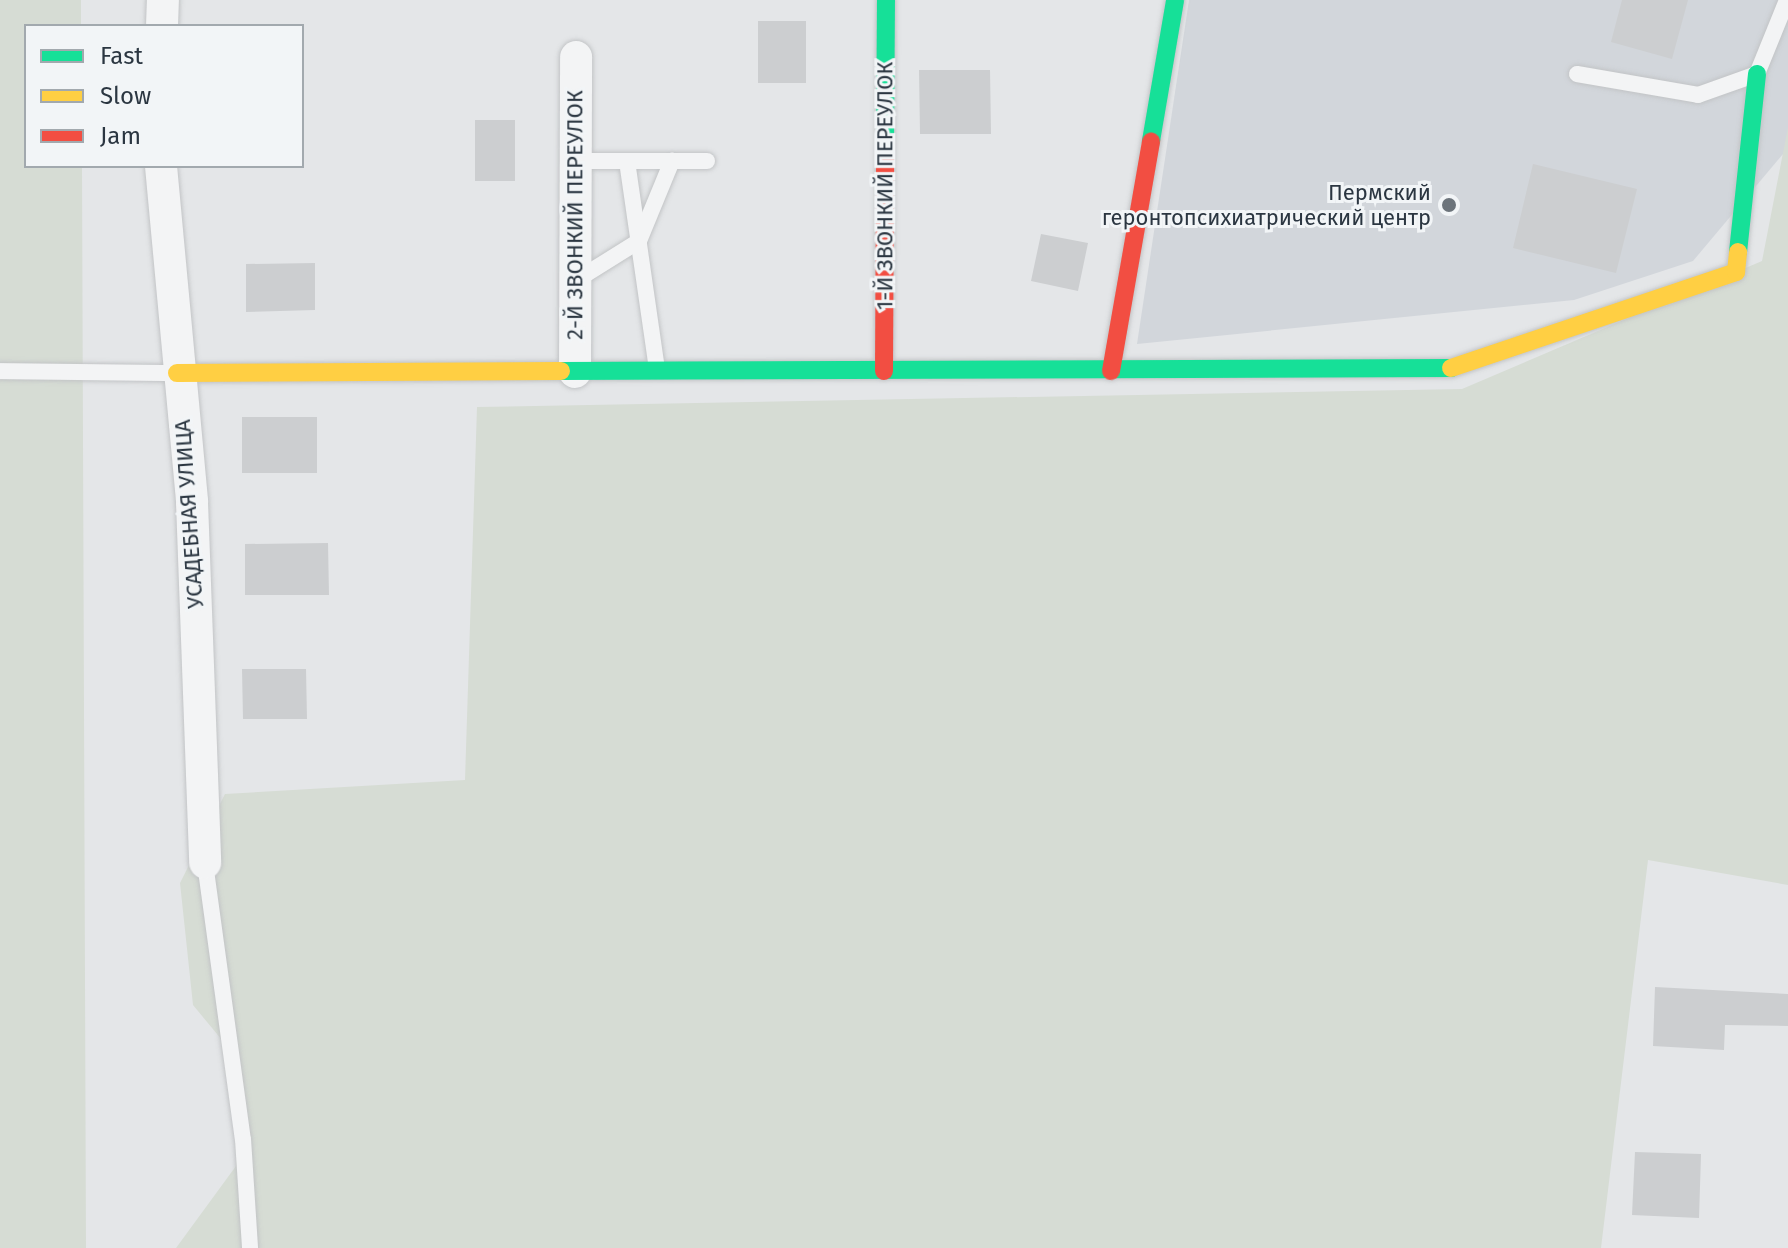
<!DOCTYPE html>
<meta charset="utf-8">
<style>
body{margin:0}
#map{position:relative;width:1788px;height:1248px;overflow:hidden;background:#e4e6e8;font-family:"Fira Sans",sans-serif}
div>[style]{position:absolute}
.built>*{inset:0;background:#d2d6db}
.green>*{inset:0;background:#d6dcd4}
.building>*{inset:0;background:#ccced0}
.roads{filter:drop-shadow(0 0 2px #c2c4c6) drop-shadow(0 0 2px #c2c4c6)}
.lane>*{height:16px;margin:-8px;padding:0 8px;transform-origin:8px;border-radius:8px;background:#f3f4f5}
.street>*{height:32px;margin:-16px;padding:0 16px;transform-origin:16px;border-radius:16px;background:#f3f4f5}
.fast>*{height:18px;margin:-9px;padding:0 9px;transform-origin:9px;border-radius:9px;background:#16e098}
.slow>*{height:18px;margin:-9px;padding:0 9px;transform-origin:9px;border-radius:9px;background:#ffcf43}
.jam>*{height:18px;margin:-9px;padding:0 9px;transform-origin:9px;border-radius:9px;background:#f24e42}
.dots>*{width:22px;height:22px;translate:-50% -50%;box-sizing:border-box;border:4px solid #f2f5f7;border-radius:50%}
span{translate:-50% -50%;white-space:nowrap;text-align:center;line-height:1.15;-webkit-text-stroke:6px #f2f5f7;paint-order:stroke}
.street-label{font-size:22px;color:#2b3641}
.poi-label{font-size:22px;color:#2b3641}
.right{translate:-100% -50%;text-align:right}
.legend{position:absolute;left:24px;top:24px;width:280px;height:144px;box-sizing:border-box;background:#f2f5f7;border:2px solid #a2a9ae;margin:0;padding:10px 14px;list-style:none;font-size:24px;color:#2b3641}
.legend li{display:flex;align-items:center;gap:16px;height:40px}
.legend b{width:40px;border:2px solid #a2a9ae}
</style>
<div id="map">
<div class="built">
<i style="clip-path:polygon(1189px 0,1788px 0,1788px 148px,1693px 261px,1574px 300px,1137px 344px)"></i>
</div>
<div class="green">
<i style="clip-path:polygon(0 0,81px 0,81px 26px,26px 26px,26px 166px,82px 166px,86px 1248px,0 1248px)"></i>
<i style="clip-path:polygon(1788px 127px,1788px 885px,1648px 860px,1601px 1248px,176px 1248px,236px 1166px,236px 1057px,193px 1005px,180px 883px,225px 794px,465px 780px,477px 407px,1462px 389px,1762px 261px)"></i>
</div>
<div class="building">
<i style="clip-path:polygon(1622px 0,1688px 0,1672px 59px,1611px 42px)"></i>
<i style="clip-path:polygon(758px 21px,806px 21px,806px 83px,758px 83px)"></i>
<i style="clip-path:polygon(919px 70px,990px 70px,991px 134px,920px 134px)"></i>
<i style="clip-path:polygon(475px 120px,515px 120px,515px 181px,475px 181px)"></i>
<i style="clip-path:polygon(1533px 164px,1637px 189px,1616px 273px,1513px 248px)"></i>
<i style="clip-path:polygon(1041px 234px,1088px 243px,1078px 291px,1031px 281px)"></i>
<i style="clip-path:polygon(315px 263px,315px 310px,246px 312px,246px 264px)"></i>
<i style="clip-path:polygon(242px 417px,317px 417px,317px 473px,242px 473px)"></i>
<i style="clip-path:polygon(328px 543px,329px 595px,245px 595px,245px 544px)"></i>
<i style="clip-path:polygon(242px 669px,306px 669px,307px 719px,243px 719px)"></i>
<i style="clip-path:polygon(1655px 987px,1788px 994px,1788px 1026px,1725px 1025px,1724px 1050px,1653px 1046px)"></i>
<i style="clip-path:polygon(1635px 1152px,1701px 1154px,1699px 1218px,1632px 1215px)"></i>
</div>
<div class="roads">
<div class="lane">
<i style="left:1577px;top:74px;width:123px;rotate:9.8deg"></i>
<i style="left:1698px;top:95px;width:63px;rotate:-19.6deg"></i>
<i style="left:1757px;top:74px;width:80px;rotate:-67.9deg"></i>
<i style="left:576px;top:161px;width:131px"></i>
<i style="left:627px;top:161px;width:210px;rotate:81.8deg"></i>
<i style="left:575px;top:281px;width:75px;rotate:-32deg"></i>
<i style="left:639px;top:241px;width:87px;rotate:-67.6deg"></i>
<i style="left:0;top:371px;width:176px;rotate:0.7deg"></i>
<i style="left:205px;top:863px;width:279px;rotate:82.2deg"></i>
<i style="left:243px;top:1139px;width:109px;rotate:86.3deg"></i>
</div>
<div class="street">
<i style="left:162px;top:26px;width:26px;rotate:-88deg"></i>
<i style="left:161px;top:166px;width:337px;rotate:84.7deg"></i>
<i style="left:192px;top:502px;width:361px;rotate:87.9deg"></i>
<i style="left:575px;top:372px;width:315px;rotate:-89.8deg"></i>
</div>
<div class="fast">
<i style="left:1151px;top:141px;width:143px;rotate:-80.3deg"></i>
<i style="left:885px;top:142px;width:142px;rotate:-89.6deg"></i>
<i style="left:1738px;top:252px;width:179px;rotate:-83.9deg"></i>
<i style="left:561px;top:371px;width:890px;rotate:-0.19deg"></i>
</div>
<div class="slow">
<i style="left:1451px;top:368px;width:301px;rotate:-18.6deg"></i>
<i style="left:1736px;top:272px;width:20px;rotate:-84deg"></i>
<i style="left:177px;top:373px;width:384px;rotate:-0.3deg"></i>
</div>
<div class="jam">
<i style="left:884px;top:371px;width:229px;rotate:-89.7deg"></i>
<i style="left:1111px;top:371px;width:233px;rotate:-80.1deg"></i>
</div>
</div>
<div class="dots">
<i style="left:1449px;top:205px;background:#6c747b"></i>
</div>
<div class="street-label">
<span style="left:885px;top:186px;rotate:-90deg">1-Й ЗВОНКИЙ ПЕРЕУЛОК</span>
<span style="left:575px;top:215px;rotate:-90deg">2-Й ЗВОНКИЙ ПЕРЕУЛОК</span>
<span style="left:189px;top:514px;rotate:-94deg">УСАДЕБНАЯ УЛИЦА</span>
</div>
<div class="poi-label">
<span class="right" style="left:1431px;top:205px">Пермский<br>геронтопсихиатрический центр</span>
</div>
<ul class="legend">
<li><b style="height:10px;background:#16e098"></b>Fast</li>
<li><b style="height:10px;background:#ffcf43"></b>Slow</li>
<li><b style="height:10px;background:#f24e42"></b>Jam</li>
</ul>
</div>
